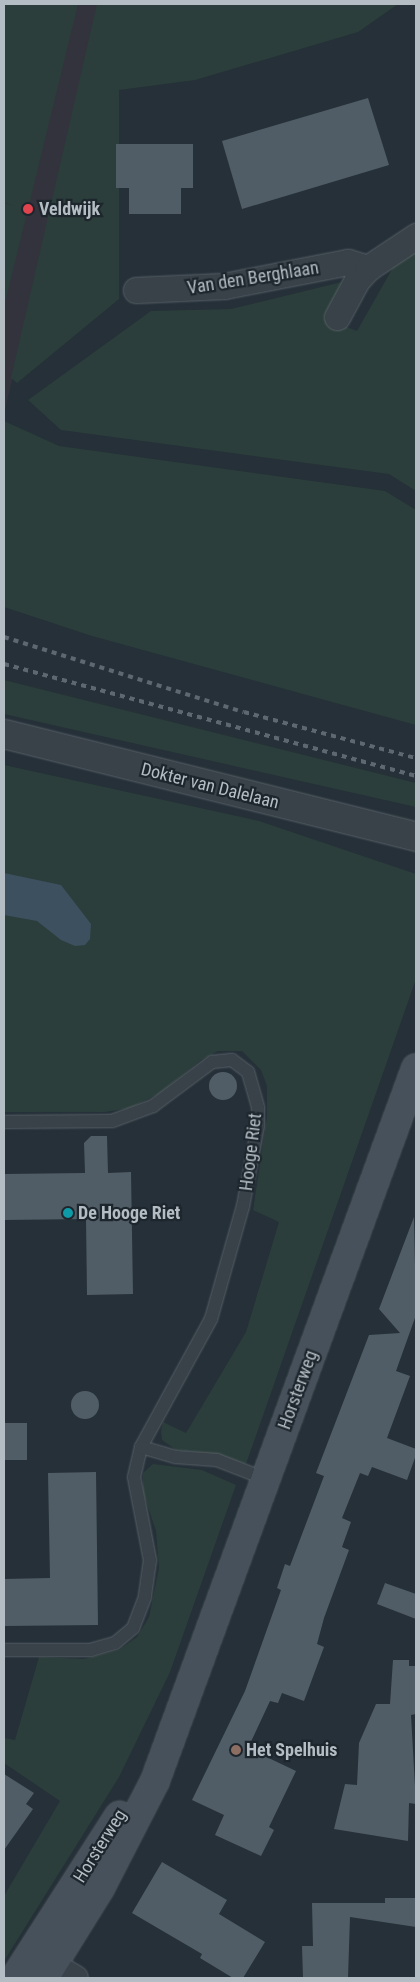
<!DOCTYPE html>
<style>
body{margin:0}
#map{position:relative;width:420px;height:1982px;overflow:hidden;background:#253038;font-family:"Roboto Condensed",sans-serif}
div>[style]{position:absolute}
.medical>*{inset:0;background:#33333d}
.green>*{inset:0;background:#2b3e3b}
.water>*{inset:0;background:#3d505f}
.building>*{inset:0;background:#515d66}
.round{border-radius:50%}
.roads{filter:drop-shadow(0 0 1px #575f66) drop-shadow(0 0 1px #575f66)}
.service>*{height:12px;margin:-6px;padding:0 6px;transform-origin:6px;border-radius:6px;background:#394149}
.minor>*{height:25px;margin:-12.5px;padding:0 12.5px;transform-origin:12.5px;border-radius:12.5px;background:#394149}
.tertiary>*{height:28px;margin:-14px;padding:0 14px;transform-origin:14px;border-radius:14px;background:#394149}
.secondary>*{height:28px;margin:-14px;padding:0 14px;transform-origin:14px;border-radius:14px;background:#47515b}
.rail>*{height:4px;margin-top:-2px;transform-origin:0;background:repeating-linear-gradient(90deg,#5d6871 0 5px,transparent 0 10px)}
.dots>*{width:14px;height:14px;translate:-50% -50%;box-sizing:border-box;border:2px solid #1e262d;border-radius:50%}
span{translate:-50% -50%;white-space:nowrap;text-align:center;line-height:1.15;-webkit-text-stroke:4.5px #1e262d;paint-order:stroke}
.poi-label{font-size:18px;color:#b4bcc4;font-weight:700}
.left{translate:0 -50%;text-align:left}
.street-label{font-size:18px;color:#b4bcc4}
.frame{position:absolute;inset:0;border:5px solid #b4bcc4;pointer-events:none}
</style>
<div id="map">
<div class="medical">
<i style="clip-path:polygon(4px 4px,102px 4px,4px 414px)"></i>
</div>
<div class="green">
<i style="clip-path:polygon(4px 4px,78px 4px,4px 307px,4px 203px,14px 206px,4px 202px)"></i>
<i style="clip-path:polygon(97px 4px,398px 4px,358px 32px,195px 80px,119px 90px,119px 299px,17px 383px,11px 378px)"></i>
<i style="clip-path:polygon(416px 252px,416px 491px,389px 474px,61px 430px,28px 400px,151px 311px,231px 309px,342px 282px,324px 318px,357px 331px,395px 264px)"></i>
<i style="clip-path:polygon(4px 421px,59px 446px,385px 491px,416px 510px,416px 725px,92px 636px,4px 607px)"></i>
<i style="clip-path:polygon(4px 680px,416px 783px,416px 807px,4px 714px)"></i>
<i style="clip-path:polygon(4px 765px,259px 821px,416px 874px,416px 979px,246px 1464px,214px 1454px,176px 1450px,162px 1440px,161px 1431px,163px 1422px,186px 1433px,246px 1332px,279px 1222px,253px 1210px,267px 1117px,267px 1086px,261px 1070px,242px 1051px,218px 1051px,201px 1060px,160px 1093px,130px 1108px,105px 1112px,4px 1112px)"></i>
<i style="clip-path:polygon(153px 1464px,202px 1470px,236px 1485px,170px 1672px,119px 1777px,4px 1961px,4px 1896px,60px 1801px,4px 1763px,4px 1738px,15px 1740px,39px 1657px,84px 1659px,119px 1650px,137px 1637px,149px 1617px,159px 1568px,156px 1531px,143px 1492px,143px 1473px)"></i>
</div>
<div class="water">
<i style="clip-path:polygon(4px 873px,61px 885px,91px 924px,90px 939px,85px 945px,75px 946px,61px 940px,37px 921px,4px 915px)"></i>
</div>
<div class="building">
<i style="clip-path:polygon(368px 98px,389px 165px,242px 209px,222px 141px)"></i>
<i style="clip-path:polygon(116px 144px,193px 144px,193px 188px,181px 188px,181px 214px,129px 214px,129px 188px,116px 188px)"></i>
<i class="round" style="left:209px;top:1072px;width:28px;height:28px"></i>
<i style="clip-path:polygon(91px 1136px,107px 1136px,108px 1173px,131px 1172px,133px 1294px,87px 1295px,86px 1219px,4px 1220px,4px 1174px,85px 1173px,84px 1143px)"></i>
<i style="clip-path:polygon(414px 1217px,416px 1315px,396px 1371px,410px 1376px,387px 1438px,416px 1449px,416px 1455px,407px 1480px,372px 1467px,368px 1476px,360px 1473px,342px 1518px,351px 1522px,342px 1547px,349px 1550px,324px 1618px,317px 1644px,324px 1647px,304px 1701px,282px 1693px,278px 1703px,270px 1701px,248px 1748px,296px 1771px,269px 1827px,274px 1830px,261px 1856px,215px 1835px,224px 1815px,192px 1800px,245px 1691px,281px 1590px,277px 1588px,285px 1564px,290px 1566px,324px 1476px,316px 1473px,369px 1335px,400px 1333px,379px 1309px)"></i>
<i class="round" style="left:71px;top:1391px;width:28px;height:28px"></i>
<i style="clip-path:polygon(4px 1423px,27px 1423px,27px 1460px,4px 1460px)"></i>
<i style="clip-path:polygon(96px 1472px,98px 1625px,4px 1626px,4px 1579px,50px 1578px,48px 1473px)"></i>
<i style="clip-path:polygon(385px 1583px,416px 1594px,416px 1619px,377px 1604px)"></i>
<i style="clip-path:polygon(393px 1660px,409px 1660px,409px 1666px,416px 1666px,416px 1714px,411px 1715px,416px 1804px,409px 1803px,408px 1841px,334px 1829px,345px 1784px,357px 1785px,359px 1743px,376px 1704px,390px 1704px)"></i>
<i style="clip-path:polygon(4px 1774px,34px 1793px,26px 1804px,33px 1809px,4px 1850px)"></i>
<i style="clip-path:polygon(162px 1862px,227px 1900px,219px 1914px,265px 1942px,243px 1978px,233px 1978px,200px 1958px,202px 1954px,132px 1913px)"></i>
<i style="clip-path:polygon(385px 1898px,416px 1898px,416px 1927px,350px 1917px,348px 1978px,303px 1978px,302px 1946px,313px 1946px,312px 1903px,385px 1903px)"></i>
</div>
<div class="roads">
<div class="service">
<i style="left:4px;top:1122px;width:108px;rotate:-0.5deg"></i>
<i style="left:112px;top:1121px;width:44px;rotate:-20.1deg"></i>
<i style="left:153px;top:1106px;width:74px;rotate:-36.7deg"></i>
<i style="left:212px;top:1062px;width:20px;rotate:-6deg"></i>
<i style="left:232px;top:1060px;width:20px;rotate:37deg"></i>
<i style="left:248px;top:1072px;width:37px;rotate:74deg"></i>
<i style="left:258px;top:1108px;width:18px;rotate:90deg"></i>
<i style="left:258px;top:1126px;width:81px;rotate:100.6deg"></i>
<i style="left:243px;top:1206px;width:117px;rotate:105.8deg"></i>
<i style="left:211px;top:1319px;width:146px;rotate:118.7deg"></i>
<i style="left:141px;top:1447px;width:31px;rotate:103deg"></i>
<i style="left:134px;top:1477px;width:85px;rotate:79.1deg"></i>
<i style="left:150px;top:1560px;width:37px;rotate:98deg"></i>
<i style="left:145px;top:1597px;width:33px;rotate:111deg"></i>
<i style="left:133px;top:1628px;width:23px;rotate:140deg"></i>
<i style="left:115px;top:1643px;width:25px;rotate:164deg"></i>
<i style="left:91px;top:1650px;width:87px;rotate:180deg"></i>
<i style="left:141px;top:1447px;width:36px;rotate:16deg"></i>
<i style="left:176px;top:1457px;width:41px;rotate:4.2deg"></i>
<i style="left:217px;top:1460px;width:53px;rotate:21.2deg"></i>
</div>
<div class="minor">
<i style="left:136px;top:290px;width:88px;rotate:-2.6deg"></i>
<i style="left:224px;top:286px;width:126px;rotate:-11deg"></i>
<i style="left:348px;top:262px;width:21px;rotate:17deg"></i>
<i style="left:337px;top:317px;width:42px;rotate:-61.6deg"></i>
<i style="left:357px;top:280px;width:16px;rotate:-47deg"></i>
<i style="left:368px;top:268px;width:58px;rotate:-33.7deg"></i>
<i style="left:36px;top:1955px;width:45px;rotate:30.5deg"></i>
</div>
<div class="tertiary">
<i style="left:4px;top:734px;width:425px;rotate:14deg"></i>
</div>
<div class="secondary">
<i style="left:15px;top:1978px;width:193px;rotate:-57.3deg"></i>
<i style="left:44px;top:1978px;width:106px;rotate:-58.1deg"></i>
<i style="left:100px;top:1888px;width:120px;rotate:-62.8deg"></i>
<i style="left:155px;top:1781px;width:759px;rotate:-69.89deg"></i>
</div>
</div>
<div class="rail">
<i style="left:4px;top:637px;width:251px;rotate:17.4deg"></i>
<i style="left:244px;top:712px;width:178px;rotate:15deg"></i>
<i style="left:4px;top:664px;width:427px;rotate:15.2deg"></i>
</div>
<div class="dots">
<i style="left:28px;top:209px;background:#e0444e"></i>
<i style="left:68px;top:1213px;background:#0f9aa8"></i>
<i style="left:236px;top:1750px;background:#8d6e63"></i>
</div>
<div class="poi-label">
<span class="left" style="left:39px;top:209px">Veldwijk</span>
<span class="left" style="left:78px;top:1213px">De Hooge Riet</span>
<span class="left" style="left:246px;top:1750px">Het Spelhuis</span>
</div>
<div class="street-label">
<span style="left:253px;top:278px;rotate:-9deg">Van den Berghlaan</span>
<span style="left:210px;top:786px;rotate:14deg">Dokter van Dalelaan</span>
<span style="left:251px;top:1152px;rotate:-83deg">Hooge Riet</span>
<span style="left:298px;top:1390px;rotate:-70deg">Horsterweg</span>
<span style="left:100px;top:1846px;rotate:-58deg">Horsterweg</span>
</div>
<div class="frame"></div>
</div>
